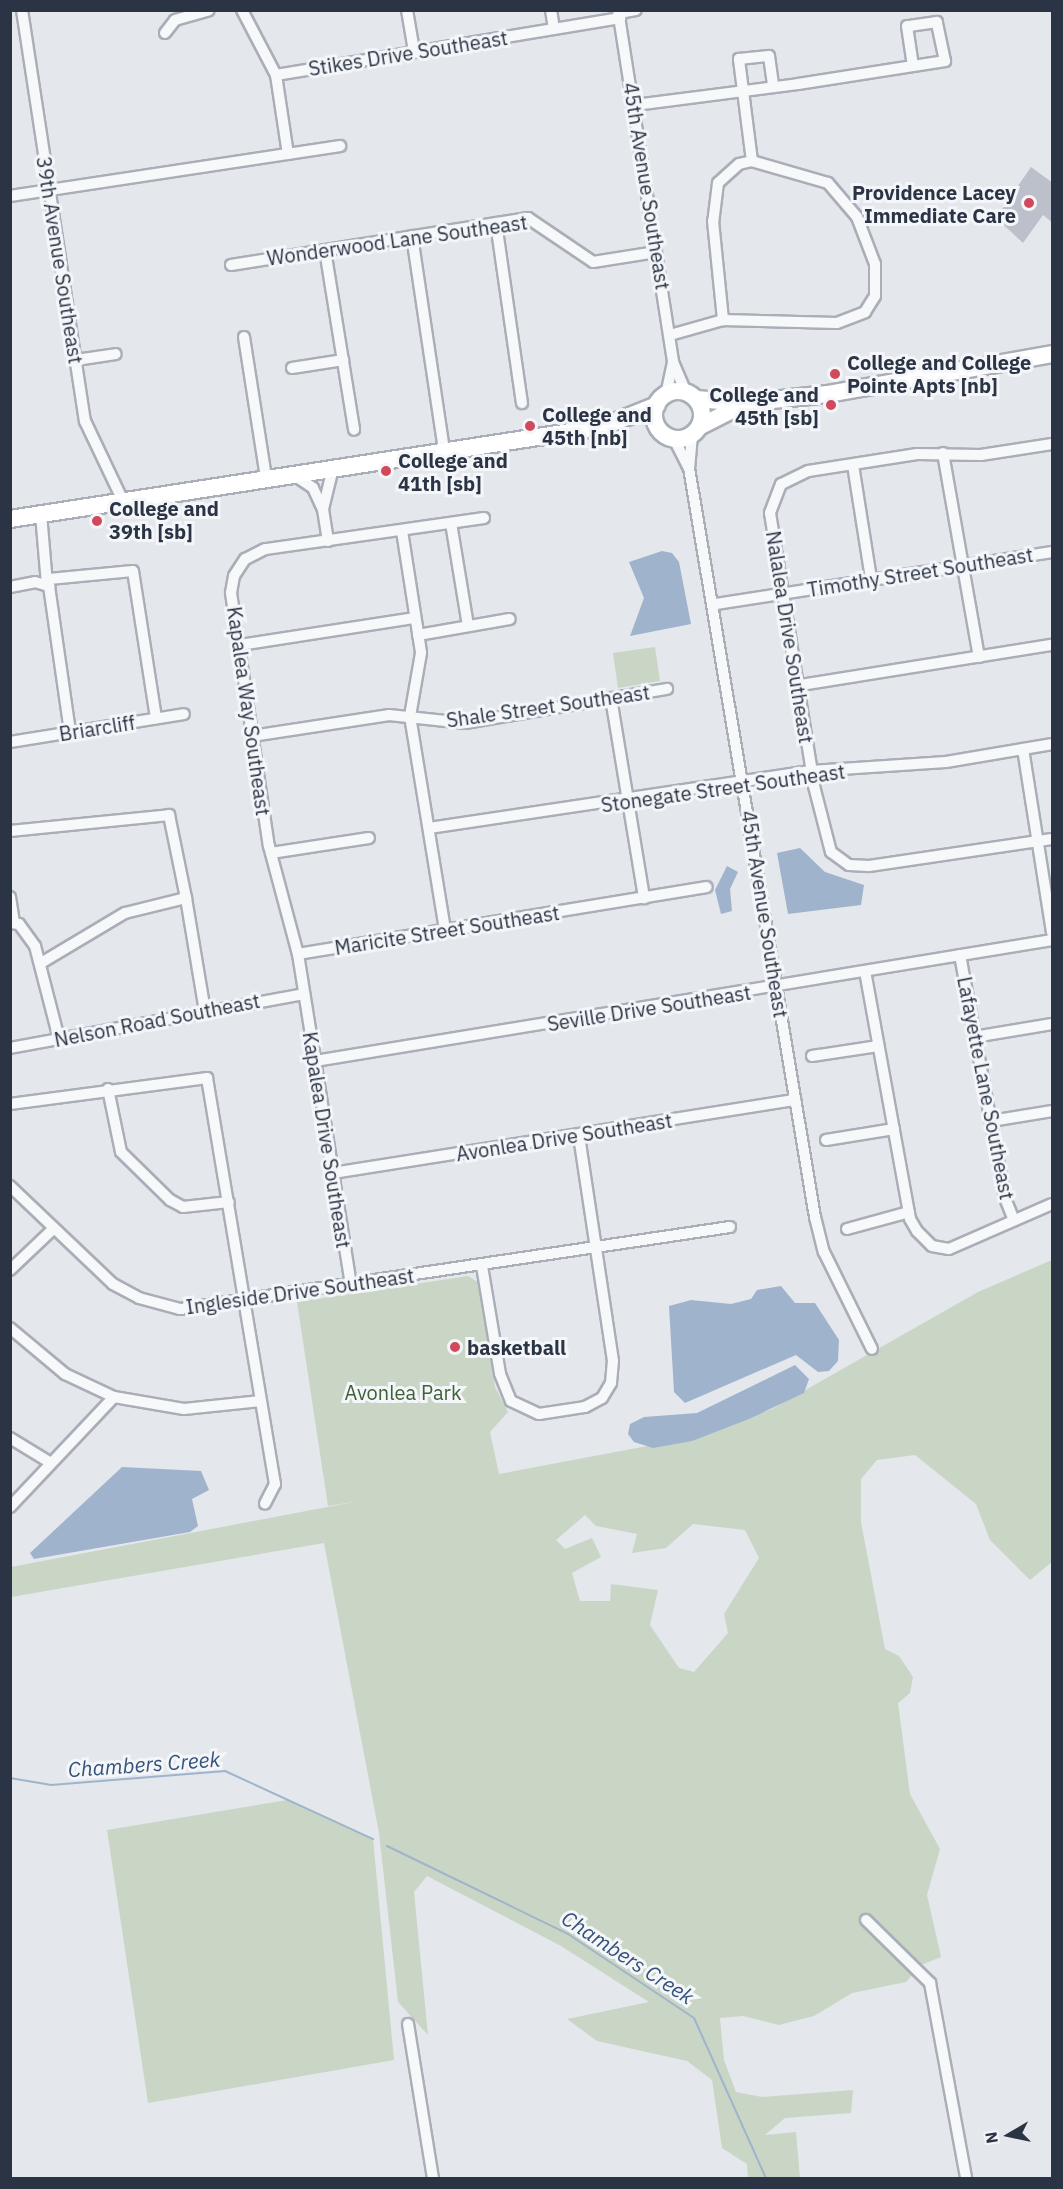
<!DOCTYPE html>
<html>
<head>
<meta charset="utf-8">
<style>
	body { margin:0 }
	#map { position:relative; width:1063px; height:2189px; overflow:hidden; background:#e4e7ec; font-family:"IBM Plex Sans",sans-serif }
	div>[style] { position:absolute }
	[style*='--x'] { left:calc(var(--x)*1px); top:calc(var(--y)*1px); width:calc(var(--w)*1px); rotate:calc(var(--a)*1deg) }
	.green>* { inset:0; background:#c9d6c5 }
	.water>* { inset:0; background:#9fb4cc }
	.stream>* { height:2px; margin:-1px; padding:0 1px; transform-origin:1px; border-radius:1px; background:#9fb4cc }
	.building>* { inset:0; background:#bbc0ca }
	.roads { filter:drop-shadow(2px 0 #a9aeb7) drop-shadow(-2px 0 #a9aeb7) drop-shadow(0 2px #a9aeb7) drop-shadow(0 -2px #a9aeb7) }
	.minor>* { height:10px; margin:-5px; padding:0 5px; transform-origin:5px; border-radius:5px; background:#f7f8fa }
	.primary>* { height:16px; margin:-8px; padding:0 8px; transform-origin:8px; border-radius:8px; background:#fff }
	.primary>.ring { margin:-8px; padding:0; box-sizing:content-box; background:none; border:16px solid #fff; border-radius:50% }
	.dots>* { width:16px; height:16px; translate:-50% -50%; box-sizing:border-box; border:3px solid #f4f6f9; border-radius:50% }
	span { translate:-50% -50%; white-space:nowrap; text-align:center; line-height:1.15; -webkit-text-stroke:6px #f4f6f9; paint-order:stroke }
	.street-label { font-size:20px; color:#2b3445 }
	.poi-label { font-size:20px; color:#2b3445; font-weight:700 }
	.right { translate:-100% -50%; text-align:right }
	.left { translate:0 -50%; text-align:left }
	.park-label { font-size:20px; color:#3f6138 }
	.water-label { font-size:21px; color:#34527a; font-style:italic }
	.frame { position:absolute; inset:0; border:12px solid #2b3445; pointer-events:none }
	.north { position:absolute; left:979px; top:2105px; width:60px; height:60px; -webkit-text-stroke:4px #f4f6f9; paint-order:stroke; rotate:261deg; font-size:16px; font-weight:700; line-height:24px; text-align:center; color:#2b3445 }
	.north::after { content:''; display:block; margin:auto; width:21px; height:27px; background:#2b3445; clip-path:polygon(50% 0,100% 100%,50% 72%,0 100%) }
</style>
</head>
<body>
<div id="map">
	<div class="green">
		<div style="clip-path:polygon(655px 647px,660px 681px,618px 688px,613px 653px)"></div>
		<div style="clip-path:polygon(evenodd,1052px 1260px,1052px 1562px,1030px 1580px,990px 1540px,976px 1504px,915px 1455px,877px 1460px,861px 1479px,861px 1522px,885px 1649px,899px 1656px,913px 1677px,910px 1693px,898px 1703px,910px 1794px,940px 1849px,927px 1895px,941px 1957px,921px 1965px,906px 1982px,852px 1993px,814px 2016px,779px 2025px,743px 2016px,720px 2018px,724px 2060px,736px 2092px,762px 2097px,853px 2090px,851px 2113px,785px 2118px,765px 2135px,796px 2132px,800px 2178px,748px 2178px,747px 2164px,722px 2148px,712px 2080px,687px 2061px,597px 2041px,567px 2019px,649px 2002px,561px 1946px,427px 1876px,414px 1892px,428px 2035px,398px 2002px,379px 1833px,324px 1543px,11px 1597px,11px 1567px,359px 1501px,328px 1506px,297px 1302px,468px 1276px,478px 1282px,495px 1387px,508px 1412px,490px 1432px,499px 1474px,690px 1438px,772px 1409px,978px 1292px,1052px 1260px,585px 1515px,596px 1526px,637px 1534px,632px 1553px,666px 1548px,693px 1524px,745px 1530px,759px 1558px,724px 1614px,728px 1633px,694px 1672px,679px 1668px,650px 1625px,658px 1590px,611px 1584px,610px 1601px,580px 1601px,572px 1573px,601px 1557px,592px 1538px,565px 1549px,556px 1540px,585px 1515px)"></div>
		<div style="clip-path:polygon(287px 1800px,373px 1839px,394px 2060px,148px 2103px,107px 1830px)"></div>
	</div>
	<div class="water">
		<div style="clip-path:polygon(662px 551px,672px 553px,679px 562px,691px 624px,630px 636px,644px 598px,629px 562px)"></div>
		<div style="clip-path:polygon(800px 848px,825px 872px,864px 885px,861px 905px,788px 914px,777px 853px)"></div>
		<div style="clip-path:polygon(727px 866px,738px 872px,730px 889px,732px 911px,721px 914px,715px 890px)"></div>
		<div style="clip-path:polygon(781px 1286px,795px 1303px,815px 1303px,839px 1340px,838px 1361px,829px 1371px,818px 1372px,796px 1355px,685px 1403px,674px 1392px,669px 1306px,691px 1300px,731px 1304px,751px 1299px,757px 1290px)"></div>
		<div style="clip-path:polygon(795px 1365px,809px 1379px,804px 1393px,749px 1419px,692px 1441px,653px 1448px,634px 1442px,628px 1434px,630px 1424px,644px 1417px,697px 1413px)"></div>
		<div style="clip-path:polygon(122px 1467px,201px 1471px,209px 1490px,192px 1499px,198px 1526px,190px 1532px,34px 1559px,30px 1553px)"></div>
	</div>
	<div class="stream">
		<div style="--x:10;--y:1778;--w:42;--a:9.7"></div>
		<div style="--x:51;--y:1785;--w:175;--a:-4.6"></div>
		<div style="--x:225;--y:1771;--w:163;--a:24.7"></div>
		<div style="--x:387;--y:1846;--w:201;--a:25.9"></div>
		<div style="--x:568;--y:1934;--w:151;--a:33.7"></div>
		<div style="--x:694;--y:2018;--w:175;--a:65.8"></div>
	</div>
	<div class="building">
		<div style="clip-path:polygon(1031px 167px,1053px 183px,1053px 223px,1043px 215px,1023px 243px,996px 218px)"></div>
	</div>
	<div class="roads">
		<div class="minor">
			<div style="--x:22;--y:10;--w:416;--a:81.3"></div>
			<div style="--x:85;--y:421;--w:89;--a:64.6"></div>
			<div style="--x:242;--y:10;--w:73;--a:62.4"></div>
			<div style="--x:276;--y:75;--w:80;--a:81.4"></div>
			<div style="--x:407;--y:10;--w:42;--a:80.3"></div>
			<div style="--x:551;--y:10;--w:19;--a:81"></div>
			<div style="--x:618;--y:10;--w:356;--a:81.1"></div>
			<div style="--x:673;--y:362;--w:34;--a:67"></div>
			<div style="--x:619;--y:13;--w:17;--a:-10"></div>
			<div style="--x:165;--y:33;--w:16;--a:-52"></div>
			<div style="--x:175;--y:20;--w:35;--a:-16"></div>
			<div style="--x:276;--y:75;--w:349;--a:-9.4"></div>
			<div style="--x:635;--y:105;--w:164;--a:-7.3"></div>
			<div style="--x:798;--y:84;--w:149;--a:-8.9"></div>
			<div style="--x:945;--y:61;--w:40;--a:-102"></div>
			<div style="--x:937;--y:22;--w:30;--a:172"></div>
			<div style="--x:907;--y:26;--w:40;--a:81.5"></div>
			<div style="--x:752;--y:161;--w:103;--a:-97.3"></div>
			<div style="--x:739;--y:59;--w:30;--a:-6"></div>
			<div style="--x:769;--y:56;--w:30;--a:82"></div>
			<div style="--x:10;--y:196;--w:334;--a:-8.6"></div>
			<div style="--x:496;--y:223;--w:182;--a:81.8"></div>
			<div style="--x:412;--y:236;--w:217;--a:81.5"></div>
			<div style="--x:325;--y:250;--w:182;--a:80.8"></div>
			<div style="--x:231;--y:265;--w:301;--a:-9"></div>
			<div style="--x:528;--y:218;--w:78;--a:34.1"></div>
			<div style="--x:593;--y:262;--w:64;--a:-9"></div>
			<div style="--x:670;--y:335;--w:55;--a:-15.8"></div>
			<div style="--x:723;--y:320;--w:114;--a:1.5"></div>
			<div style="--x:837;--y:323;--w:30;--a:-21"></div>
			<div style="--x:865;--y:312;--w:19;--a:-58"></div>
			<div style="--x:875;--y:296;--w:32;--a:-90"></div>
			<div style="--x:875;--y:264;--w:50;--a:-111"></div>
			<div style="--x:857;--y:217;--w:45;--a:-130.5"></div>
			<div style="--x:828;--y:183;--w:79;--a:-163.9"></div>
			<div style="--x:752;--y:161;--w:13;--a:167"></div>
			<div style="--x:739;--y:164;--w:28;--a:138"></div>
			<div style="--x:718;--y:183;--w:38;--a:97"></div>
			<div style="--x:713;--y:221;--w:100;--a:84.2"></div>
			<div style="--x:244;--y:337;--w:143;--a:81.1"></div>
			<div style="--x:76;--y:360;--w:40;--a:-8.5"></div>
			<div style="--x:292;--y:368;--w:52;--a:-8.9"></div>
			<div style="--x:666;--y:395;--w:33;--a:-78"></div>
			<div style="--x:692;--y:435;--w:33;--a:95"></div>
			<div style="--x:689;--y:468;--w:760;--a:80.45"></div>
			<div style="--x:815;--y:1217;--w:36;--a:76"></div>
			<div style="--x:824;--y:1252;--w:108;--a:63.7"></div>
			<div style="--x:674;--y:439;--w:33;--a:63"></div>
			<div style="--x:1052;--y:444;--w:72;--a:171.2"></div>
			<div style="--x:981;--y:455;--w:64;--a:-179.1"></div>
			<div style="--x:917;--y:454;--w:110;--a:171.1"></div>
			<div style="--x:808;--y:471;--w:30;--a:154"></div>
			<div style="--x:781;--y:484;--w:31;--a:111"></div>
			<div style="--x:770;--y:513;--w:277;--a:80.8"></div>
			<div style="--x:814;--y:786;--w:68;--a:75.6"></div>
			<div style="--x:831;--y:852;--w:22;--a:36"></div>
			<div style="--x:849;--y:865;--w:20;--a:3"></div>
			<div style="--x:869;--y:866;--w:185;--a:-8.4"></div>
			<div style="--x:943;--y:453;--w:207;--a:80"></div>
			<div style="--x:853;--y:465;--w:115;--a:81"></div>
			<div style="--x:294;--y:475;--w:23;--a:34"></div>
			<div style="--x:313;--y:488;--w:23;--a:65"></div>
			<div style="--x:41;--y:514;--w:70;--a:85.1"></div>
			<div style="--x:484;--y:518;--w:221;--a:171.9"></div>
			<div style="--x:265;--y:549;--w:22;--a:153"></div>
			<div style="--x:245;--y:559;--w:20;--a:123"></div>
			<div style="--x:234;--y:576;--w:17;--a:100"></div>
			<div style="--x:231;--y:593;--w:256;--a:81.5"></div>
			<div style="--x:269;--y:846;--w:112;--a:75"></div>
			<div style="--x:298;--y:954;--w:414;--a:-9.3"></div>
			<div style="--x:451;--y:523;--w:104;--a:80.6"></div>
			<div style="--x:402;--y:531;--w:123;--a:81.1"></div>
			<div style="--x:421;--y:653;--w:64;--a:99.9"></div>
			<div style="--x:410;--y:716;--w:217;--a:80.7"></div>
			<div style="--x:328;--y:541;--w:32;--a:-99"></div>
			<div style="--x:323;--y:509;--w:42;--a:-76.3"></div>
			<div style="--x:49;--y:579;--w:84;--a:-5.4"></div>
			<div style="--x:133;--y:571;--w:149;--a:81.1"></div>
			<div style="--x:10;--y:587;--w:25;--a:-11"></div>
			<div style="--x:35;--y:582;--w:15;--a:16"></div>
			<div style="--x:49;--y:586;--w:148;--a:81.8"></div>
			<div style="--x:716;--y:604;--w:340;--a:-8.8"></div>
			<div style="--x:418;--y:635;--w:93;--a:-9.9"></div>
			<div style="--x:240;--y:645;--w:177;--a:-8.8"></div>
			<div style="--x:801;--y:685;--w:254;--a:-9.1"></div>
			<div style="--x:611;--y:698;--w:203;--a:80.6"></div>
			<div style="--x:252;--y:736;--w:139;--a:-8.7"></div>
			<div style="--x:389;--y:715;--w:76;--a:6"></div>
			<div style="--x:465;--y:723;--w:205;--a:-9.6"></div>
			<div style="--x:10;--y:742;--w:176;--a:-9.1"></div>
			<div style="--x:1023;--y:749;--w:186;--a:81"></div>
			<div style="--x:429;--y:828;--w:386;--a:-8.5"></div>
			<div style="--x:811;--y:771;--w:135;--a:-3.8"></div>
			<div style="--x:946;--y:762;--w:108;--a:-9.6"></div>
			<div style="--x:10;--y:831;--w:160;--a:-5.7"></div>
			<div style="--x:169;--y:815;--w:85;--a:78.4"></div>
			<div style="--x:271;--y:853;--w:99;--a:-8.7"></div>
			<div style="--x:10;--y:897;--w:26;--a:81"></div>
			<div style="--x:10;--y:923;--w:9;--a:6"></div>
			<div style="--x:19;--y:924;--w:27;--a:54"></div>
			<div style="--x:35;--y:946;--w:96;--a:75.5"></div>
			<div style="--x:298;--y:954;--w:336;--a:80.9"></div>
			<div style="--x:960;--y:955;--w:247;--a:79.5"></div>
			<div style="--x:1005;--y:1198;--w:24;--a:68"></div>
			<div style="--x:41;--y:963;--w:98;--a:-30.8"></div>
			<div style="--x:125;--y:913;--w:63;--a:-13.8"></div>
			<div style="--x:186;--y:898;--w:116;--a:80.5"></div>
			<div style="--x:865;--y:971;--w:252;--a:79.7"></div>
			<div style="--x:910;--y:1219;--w:14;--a:60"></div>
			<div style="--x:917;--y:1231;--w:21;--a:45"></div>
			<div style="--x:932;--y:1246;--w:17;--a:10"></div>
			<div style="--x:949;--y:1249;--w:112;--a:-23.6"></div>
			<div style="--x:974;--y:1037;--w:79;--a:-9.5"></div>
			<div style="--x:10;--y:1048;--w:299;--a:-10.4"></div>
			<div style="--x:812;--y:1056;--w:67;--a:-8.6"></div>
			<div style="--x:315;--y:1061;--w:747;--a:-9.32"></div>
			<div style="--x:108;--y:1089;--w:64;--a:78.3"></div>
			<div style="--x:121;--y:1152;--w:69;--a:44.4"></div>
			<div style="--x:170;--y:1200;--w:15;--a:28"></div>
			<div style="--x:183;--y:1207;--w:46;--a:-6.2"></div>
			<div style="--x:10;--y:1104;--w:199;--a:-7.5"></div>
			<div style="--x:207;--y:1078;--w:412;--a:80.5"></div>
			<div style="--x:275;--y:1484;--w:22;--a:117"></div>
			<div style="--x:991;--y:1121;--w:62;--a:-9.3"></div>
			<div style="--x:826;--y:1140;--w:69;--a:-9.2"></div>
			<div style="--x:333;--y:1173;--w:468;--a:-9"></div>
			<div style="--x:10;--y:1186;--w:142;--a:43.6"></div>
			<div style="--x:113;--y:1284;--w:30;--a:28"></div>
			<div style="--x:139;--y:1298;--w:42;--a:15"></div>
			<div style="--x:180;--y:1309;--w:556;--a:-8.48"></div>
			<div style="--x:847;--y:1229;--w:64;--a:-15.3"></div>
			<div style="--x:482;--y:1266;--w:109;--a:80.5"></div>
			<div style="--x:500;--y:1374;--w:29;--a:68"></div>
			<div style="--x:511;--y:1401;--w:31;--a:25"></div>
			<div style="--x:539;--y:1414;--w:47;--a:-8.7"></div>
			<div style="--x:585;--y:1407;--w:19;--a:-28"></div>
			<div style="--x:602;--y:1398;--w:17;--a:-59"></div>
			<div style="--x:611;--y:1383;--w:22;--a:-85"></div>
			<div style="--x:613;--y:1361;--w:229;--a:-98.6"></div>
			<div style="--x:10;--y:1270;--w:59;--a:-43.6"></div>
			<div style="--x:10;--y:1328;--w:72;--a:39.9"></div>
			<div style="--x:65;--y:1374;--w:54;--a:25.1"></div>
			<div style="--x:114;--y:1397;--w:71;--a:9.7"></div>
			<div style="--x:184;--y:1409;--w:77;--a:-5.9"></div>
			<div style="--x:10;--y:1438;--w:48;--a:31.4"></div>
			<div style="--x:10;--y:1507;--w:151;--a:-46.6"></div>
			<div style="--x:866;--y:1920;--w:90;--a:44.5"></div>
			<div style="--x:930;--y:1983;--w:198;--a:79.5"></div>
			<div style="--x:408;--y:2024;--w:156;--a:80.8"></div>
		</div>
		<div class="primary">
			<div class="ring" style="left:654px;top:391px;width:32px;height:32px"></div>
			<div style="--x:696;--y:399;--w:49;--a:4.7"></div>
			<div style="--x:745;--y:403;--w:83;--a:-6.2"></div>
			<div style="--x:828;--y:394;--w:228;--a:-10.1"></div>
			<div style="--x:699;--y:427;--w:48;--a:-27.1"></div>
			<div style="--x:10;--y:519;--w:599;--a:-8.83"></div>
			<div style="--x:602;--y:427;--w:59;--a:-21.8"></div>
		</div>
	</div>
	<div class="dots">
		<div style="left:1029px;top:203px;background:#d1495b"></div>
		<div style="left:835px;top:374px;background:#d1495b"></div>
		<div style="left:831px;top:405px;background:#d1495b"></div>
		<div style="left:530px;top:426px;background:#d1495b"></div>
		<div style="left:386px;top:471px;background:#d1495b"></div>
		<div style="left:97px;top:521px;background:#d1495b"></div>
		<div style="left:455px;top:1347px;background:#d1495b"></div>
	</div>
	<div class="street-label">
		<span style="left:408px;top:53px;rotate:-9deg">Stikes Drive Southeast</span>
		<span style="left:647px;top:186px;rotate:81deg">45th Avenue Southeast</span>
		<span style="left:397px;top:240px;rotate:-8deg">Wonderwood Lane Southeast</span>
		<span style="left:60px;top:260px;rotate:81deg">39th Avenue Southeast</span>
		<span style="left:920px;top:572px;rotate:-9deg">Timothy Street Southeast</span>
		<span style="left:790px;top:637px;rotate:81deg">Nalalea Drive Southeast</span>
		<span style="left:548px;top:706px;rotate:-8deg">Shale Street Southeast</span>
		<span style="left:249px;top:711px;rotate:82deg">Kapalea Way Southeast</span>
		<span style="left:97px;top:728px;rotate:-9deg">Briarcliff</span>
		<span style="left:723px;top:788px;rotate:-8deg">Stonegate Street Southeast</span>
		<span style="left:765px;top:914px;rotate:81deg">45th Avenue Southeast</span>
		<span style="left:447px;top:930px;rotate:-9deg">Maricite Street Southeast</span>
		<span style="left:649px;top:1008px;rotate:-9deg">Seville Drive Southeast</span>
		<span style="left:157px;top:1020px;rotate:-11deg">Nelson Road Southeast</span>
		<span style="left:986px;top:1088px;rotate:79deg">Lafayette Lane Southeast</span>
		<span style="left:564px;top:1137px;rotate:-9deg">Avonlea Drive Southeast</span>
		<span style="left:327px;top:1140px;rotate:81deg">Kapalea Drive Southeast</span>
		<span style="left:300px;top:1291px;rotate:-8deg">Ingleside Drive Southeast</span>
	</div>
	<div class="poi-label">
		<span class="right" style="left:1016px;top:204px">Providence Lacey<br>Immediate Care</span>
		<span class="left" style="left:847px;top:374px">College and College<br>Pointe Apts [nb]</span>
		<span class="right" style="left:819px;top:406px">College and<br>45th [sb]</span>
		<span class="left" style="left:542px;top:426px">College and<br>45th [nb]</span>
		<span class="left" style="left:398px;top:472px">College and<br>41th [sb]</span>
		<span class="left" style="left:109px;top:520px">College and<br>39th [sb]</span>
		<span class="left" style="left:467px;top:1347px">basketball</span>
	</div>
	<div class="park-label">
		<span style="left:403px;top:1392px">Avonlea Park</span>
	</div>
	<div class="water-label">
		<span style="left:144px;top:1764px;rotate:-4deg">Chambers Creek</span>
		<span style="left:628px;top:1957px;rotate:33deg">Chambers Creek</span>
	</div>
	<div class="frame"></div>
	<div class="north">N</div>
</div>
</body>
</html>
